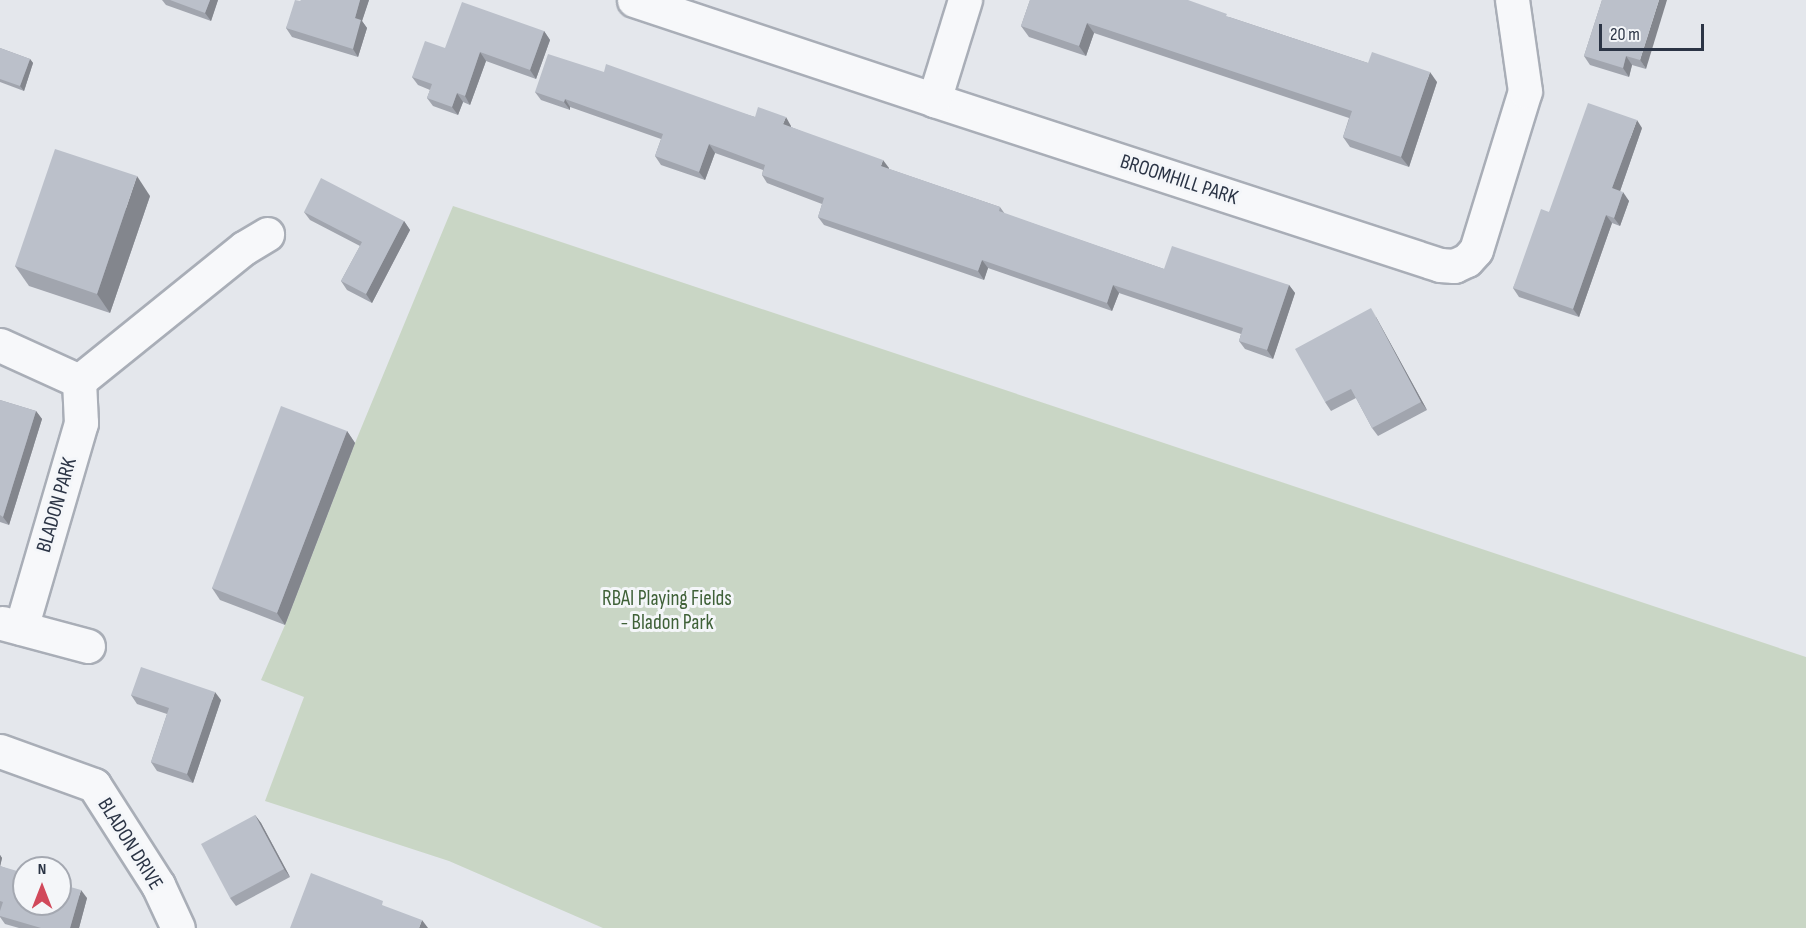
<!DOCTYPE html>
<html>
<head>
<meta charset="utf-8">
<style>
	body { margin:0 }
	#map { position:relative; width:1806px; height:928px; overflow:hidden; background:#e4e7ec; font-family:"Sofia Sans Condensed",sans-serif }
	div>[style] { position:absolute }
	[style*='--x'] { left:calc(var(--x)*1px); top:calc(var(--y)*1px); width:calc(var(--w)*1px); rotate:calc(var(--a)*1deg) }
	.green>* { inset:0; background:#c9d6c5 }
	.roads { filter:drop-shadow(2px 0 #a9aeb7) drop-shadow(-2px 0 #a9aeb7) drop-shadow(0 2px #a9aeb7) drop-shadow(0 -2px #a9aeb7) }
	.minor>* { height:33px; margin:-16.5px; padding:0 16.5px; transform-origin:16.5px; border-radius:16.5px; background:#f7f8fa }
	.wall>* { inset:0; background:#a1a5ae }
	.shaded-wall>* { inset:0; background:#83868d }
	.building>* { inset:0; background:#bbc0ca }
	span { translate:-50% -50%; white-space:nowrap; text-align:center; line-height:1.15; -webkit-text-stroke:6px #f4f6f9; paint-order:stroke }
	.street-label { font-size:21px; color:#2b3445 }
	.park-label { font-size:21px; color:#3f6138 }
	.north { position:absolute; left:12px; top:856px; width:60px; height:60px; box-sizing:border-box; background:#f4f6f9; border:2px solid #a4a8b1; border-radius:50%; rotate:0deg; font-size:16px; font-weight:700; line-height:24px; text-align:center; color:#2b3445 }
	.north::after { content:''; display:block; margin:auto; width:21px; height:27px; background:#d1495b; clip-path:polygon(50% 0,100% 100%,50% 72%,0 100%) }
	.scale { position:absolute; left:1599px; top:24px; width:105px; height:27px; box-sizing:border-box; border:3px solid #2b3445; border-top:0; padding-left:8px; font-size:18px; line-height:21px; white-space:nowrap; color:#2b3445; -webkit-text-stroke:4px #f4f6f9; paint-order:stroke }
</style>
</head>
<body>
<div id="map">
	<div class="green">
		<div style="clip-path:polygon(453px 206px,1806px 657px,1806px 928px,603px 928px,449px 861px,265px 801px,304px 697px,261px 680px,285px 625px,355px 443px)"></div>
	</div>
	<div class="roads">
		<div class="minor">
			<div style="--x:634;--y:0;--w:316;--a:18.4"></div>
			<div style="--x:934;--y:100;--w:532;--a:18.06"></div>
			<div style="--x:1440;--y:265;--w:14;--a:4"></div>
			<div style="--x:1454;--y:266;--w:14;--a:-25"></div>
			<div style="--x:1467;--y:260;--w:13;--a:-48"></div>
			<div style="--x:1476;--y:250;--w:166;--a:-72.9"></div>
			<div style="--x:1525;--y:91;--w:92;--a:-98.1"></div>
			<div style="--x:934;--y:100;--w:105;--a:-72.8"></div>
			<div style="--x:0;--y:345;--w:87;--a:24.5"></div>
			<div style="--x:79;--y:381;--w:212;--a:-38.9"></div>
			<div style="--x:244;--y:248;--w:27;--a:-31"></div>
			<div style="--x:2;--y:623;--w:89;--a:15"></div>
			<div style="--x:21;--y:628;--w:214;--a:-73.7"></div>
			<div style="--x:81;--y:423;--w:42;--a:-92.7"></div>
			<div style="--x:0;--y:751;--w:100;--a:19.9"></div>
			<div style="--x:94;--y:785;--w:119;--a:57.4"></div>
			<div style="--x:158;--y:885;--w:47;--a:65.1"></div>
		</div>
	</div>
	<div class="wall">
		<div style="clip-path:polygon(162px 0,218px 0,211px 21px,166px 5px)"></div>
		<div style="clip-path:polygon(369px 0,362px 21px,367px 28px,358px 57px,292px 37px,286px 28px,300px 1px)"></div>
		<div style="clip-path:polygon(1030px 0,1229px 17px,1368px 63px,1437px 82px,1409px 167px,1350px 147px,1343px 137px,1349px 118px,1094px 33px,1086px 56px,1029px 37px,1021px 26px)"></div>
		<div style="clip-path:polygon(1602px 0,1646px 69px,1632px 65px,1629px 77px,1590px 65px,1584px 56px)"></div>
		<div style="clip-path:polygon(544px 31px,550px 40px,536px 79px,486px 61px,470px 105px,463px 102px,458px 115px,433px 106px,427px 98px,430px 90px,418px 85px,412px 77px,445px 48px)"></div>
		<div style="clip-path:polygon(0 48px,30px 59px,33px 63px,24px 91px,0 82px)"></div>
		<div style="clip-path:polygon(604px 72px,755px 117px,791px 126px,791px 127px,889px 168px,889px 169px,1000px 207px,1005px 214px,1164px 269px,1289px 285px,1295px 293px,1273px 359px,1245px 349px,1239px 341px,1241px 334px,1119px 293px,1112px 311px,988px 268px,984px 280px,824px 225px,818px 217px,822px 204px,767px 183px,762px 175px,763px 170px,715px 153px,705px 180px,661px 165px,655px 156px,661px 139px,570px 107px,570px 110px,541px 100px,535px 92px)"></div>
		<div style="clip-path:polygon(1642px 128px,1620px 191px,1629px 201px,1620px 226px,1612px 223px,1579px 317px,1519px 297px,1513px 288px,1549px 212px)"></div>
		<div style="clip-path:polygon(150px 196px,110px 313px,29px 286px,15px 266px)"></div>
		<div style="clip-path:polygon(304px 212px,404px 221px,410px 230px,372px 303px,347px 290px,341px 281px,360px 246px,310px 220px)"></div>
		<div style="clip-path:polygon(1376px 317px,1427px 410px,1378px 436px,1372px 428px,1356px 398px,1331px 411px,1325px 402px)"></div>
		<div style="clip-path:polygon(0 400px,36px 411px,42px 419px,9px 525px,0 522px)"></div>
		<div style="clip-path:polygon(347px 431px,355px 443px,285px 625px,220px 600px,212px 588px)"></div>
		<div style="clip-path:polygon(131px 695px,221px 700px,193px 783px,157px 771px,151px 762px,167px 714px,137px 704px)"></div>
		<div style="clip-path:polygon(255px 815px,261px 823px,290px 877px,236px 906px,230px 898px)"></div>
		<div style="clip-path:polygon(0 855px,2px 858px,0 866px,87px 898px,79px 928px,19px 928px,5px 924px,0 917px)"></div>
	</div>
	<div class="shaded-wall">
		<div style="clip-path:polygon(210px 0,218px 0,211px 21px,205px 13px)"></div>
		<div style="clip-path:polygon(360px 0,369px 0,362px 21px,367px 28px,358px 57px,353px 49px,355px 18px)"></div>
		<div style="clip-path:polygon(1659px 0,1667px 0,1646px 69px,1640px 60px)"></div>
		<div style="clip-path:polygon(1087px 23px,1094px 33px,1086px 56px,1079px 46px)"></div>
		<div style="clip-path:polygon(544px 31px,550px 40px,536px 79px,530px 70px)"></div>
		<div style="clip-path:polygon(480px 52px,486px 61px,470px 105px,465px 96px)"></div>
		<div style="clip-path:polygon(1626px 56px,1632px 65px,1629px 77px,1623px 68px)"></div>
		<div style="clip-path:polygon(30px 59px,33px 63px,24px 91px,20px 86px)"></div>
		<div style="clip-path:polygon(1430px 72px,1437px 82px,1409px 167px,1401px 157px)"></div>
		<div style="clip-path:polygon(457px 93px,463px 102px,458px 115px,452px 107px)"></div>
		<div style="clip-path:polygon(565px 99px,570px 107px,570px 110px,564px 102px)"></div>
		<div style="clip-path:polygon(786px 117px,791px 126px,789px 133px,783px 124px)"></div>
		<div style="clip-path:polygon(1637px 120px,1642px 128px,1618px 197px,1612px 188px)"></div>
		<div style="clip-path:polygon(709px 144px,715px 153px,705px 180px,699px 172px)"></div>
		<div style="clip-path:polygon(883px 160px,889px 168px,887px 175px,881px 166px)"></div>
		<div style="clip-path:polygon(137px 176px,150px 196px,110px 313px,97px 294px)"></div>
		<div style="clip-path:polygon(1623px 192px,1629px 201px,1620px 226px,1614px 218px)"></div>
		<div style="clip-path:polygon(1606px 215px,1612px 223px,1579px 317px,1573px 309px)"></div>
		<div style="clip-path:polygon(404px 221px,410px 230px,372px 303px,366px 294px)"></div>
		<div style="clip-path:polygon(982px 260px,988px 268px,984px 280px,978px 271px)"></div>
		<div style="clip-path:polygon(1113px 285px,1119px 293px,1112px 311px,1107px 303px)"></div>
		<div style="clip-path:polygon(1289px 285px,1295px 293px,1273px 359px,1267px 350px)"></div>
		<div style="clip-path:polygon(1371px 308px,1376px 317px,1427px 410px,1421px 402px)"></div>
		<div style="clip-path:polygon(36px 411px,42px 419px,9px 525px,3px 517px)"></div>
		<div style="clip-path:polygon(347px 431px,355px 443px,285px 625px,277px 613px)"></div>
		<div style="clip-path:polygon(215px 692px,221px 700px,193px 783px,187px 774px)"></div>
		<div style="clip-path:polygon(255px 815px,261px 823px,290px 877px,284px 869px)"></div>
		<div style="clip-path:polygon(0 855px,2px 858px,0 867px)"></div>
		<div style="clip-path:polygon(81px 890px,87px 898px,79px 928px,70px 928px)"></div>
		<div style="clip-path:polygon(422px 920px,428px 928px,419px 928px)"></div>
	</div>
	<div class="building">
		<div style="clip-path:polygon(170px 0,210px 0,205px 13px)"></div>
		<div style="clip-path:polygon(295px 0,300px 1px,301px 0,360px 0,355px 18px,361px 20px,353px 49px,286px 28px)"></div>
		<div style="clip-path:polygon(1030px 0,1188px 0,1227px 14px,1226px 16px,1368px 63px,1372px 52px,1430px 72px,1401px 157px,1343px 137px,1352px 111px,1087px 23px,1079px 46px,1021px 26px)"></div>
		<div style="clip-path:polygon(1602px 0,1659px 0,1640px 60px,1626px 56px,1623px 68px,1584px 56px)"></div>
		<div style="clip-path:polygon(462px 2px,544px 31px,530px 70px,480px 52px,465px 96px,457px 93px,452px 107px,427px 98px,432px 84px,412px 77px,425px 41px,445px 48px)"></div>
		<div style="clip-path:polygon(0 48px,30px 59px,20px 86px,0 79px)"></div>
		<div style="clip-path:polygon(548px 54px,604px 72px,606px 64px,755px 117px,758px 107px,786px 117px,783px 124px,883px 160px,881px 166px,1000px 207px,999px 211px,1164px 269px,1172px 246px,1289px 285px,1267px 350px,1239px 341px,1243px 328px,1113px 285px,1107px 303px,982px 260px,978px 271px,818px 217px,824px 198px,762px 175px,765px 165px,709px 144px,699px 172px,655px 156px,663px 134px,565px 99px,564px 102px,535px 92px)"></div>
		<div style="clip-path:polygon(1588px 103px,1637px 120px,1612px 188px,1623px 192px,1614px 218px,1606px 215px,1573px 309px,1513px 288px,1541px 209px,1549px 212px)"></div>
		<div style="clip-path:polygon(55px 149px,137px 176px,97px 294px,15px 266px)"></div>
		<div style="clip-path:polygon(321px 178px,404px 221px,366px 294px,341px 281px,362px 242px,304px 212px)"></div>
		<div style="clip-path:polygon(1371px 308px,1421px 402px,1372px 428px,1351px 389px,1325px 402px,1295px 349px)"></div>
		<div style="clip-path:polygon(0 400px,36px 411px,3px 517px,0 515px)"></div>
		<div style="clip-path:polygon(281px 406px,347px 431px,277px 613px,212px 588px)"></div>
		<div style="clip-path:polygon(141px 667px,215px 692px,187px 774px,151px 762px,169px 708px,131px 695px)"></div>
		<div style="clip-path:polygon(255px 815px,284px 869px,230px 898px,201px 844px)"></div>
		<div style="clip-path:polygon(0 866px,24px 873px,24px 904px,60px 904px,60px 884px,81px 890px,70px 928px,41px 928px,0 916px,0 911px,3px 902px,0 901px)"></div>
		<div style="clip-path:polygon(311px 873px,383px 901px,382px 905px,422px 920px,419px 928px,290px 928px)"></div>
	</div>
	<div class="street-label">
		<span style="left:1179px;top:180px;rotate:18deg">BROOMHILL PARK</span>
		<span style="left:57px;top:505px;rotate:-74deg">BLADON PARK</span>
		<span style="left:130px;top:844px;rotate:58deg">BLADON DRIVE</span>
	</div>
	<div class="park-label">
		<span style="left:667px;top:611px">RBAI Playing Fields<br>- Bladon Park</span>
	</div>
	<div class="north">N</div>
	<div class="scale">20 m</div>
</div>
</body>
</html>
